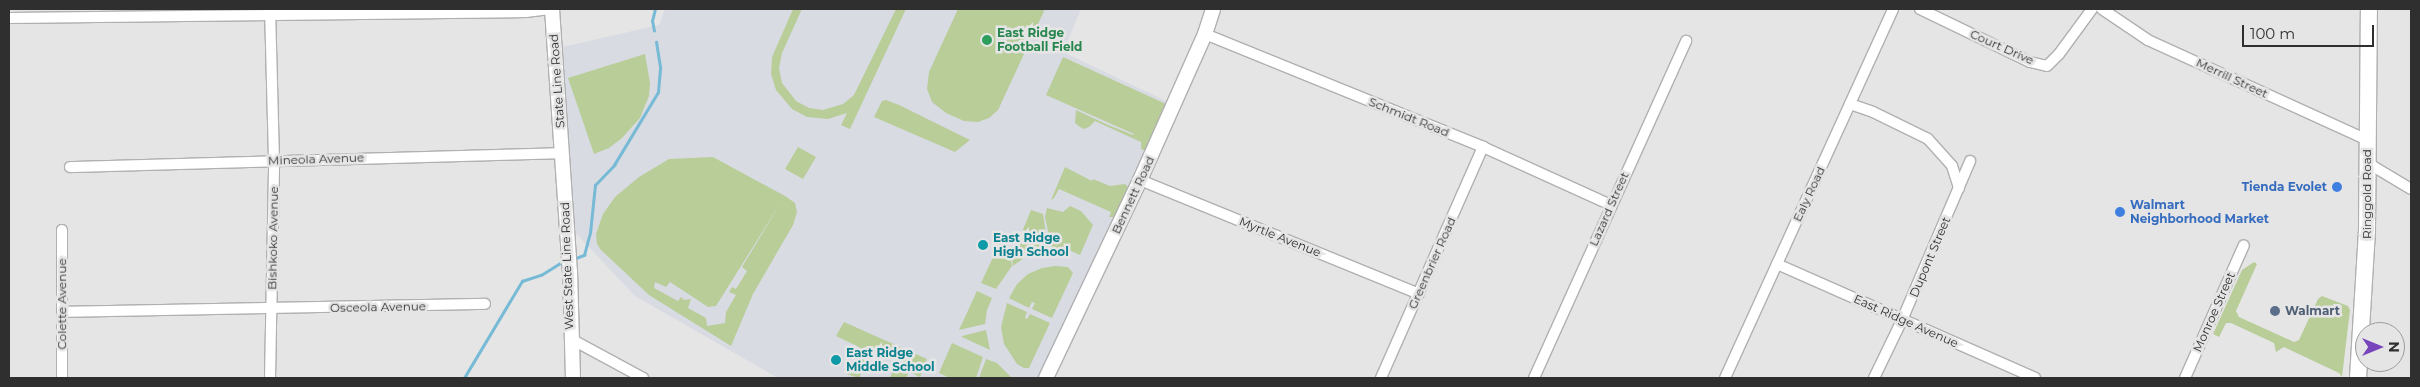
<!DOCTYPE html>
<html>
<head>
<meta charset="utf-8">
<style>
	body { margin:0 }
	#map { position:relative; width:2420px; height:387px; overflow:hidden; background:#e5e5e6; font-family:Montserrat,sans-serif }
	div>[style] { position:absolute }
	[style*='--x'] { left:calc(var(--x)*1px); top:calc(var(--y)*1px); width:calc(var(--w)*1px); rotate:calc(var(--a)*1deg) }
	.built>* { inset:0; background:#d9dbe3 }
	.green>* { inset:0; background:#b8cd98 }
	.stream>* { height:2.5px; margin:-1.25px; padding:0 1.25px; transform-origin:1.25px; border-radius:1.25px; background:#77bad5 }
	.roads { filter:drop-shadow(1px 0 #b0b0b1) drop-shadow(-1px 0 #b0b0b1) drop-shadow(0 1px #b0b0b1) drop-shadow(0 -1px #b0b0b1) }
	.street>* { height:10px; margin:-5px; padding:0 5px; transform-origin:5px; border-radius:5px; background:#fff }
	.secondary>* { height:14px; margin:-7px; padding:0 7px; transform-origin:7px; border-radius:7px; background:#fff }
	.primary>* { height:16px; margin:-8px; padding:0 8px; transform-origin:8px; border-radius:8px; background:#fff }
	.dots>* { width:14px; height:14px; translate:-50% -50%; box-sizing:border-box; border:2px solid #e5e5e6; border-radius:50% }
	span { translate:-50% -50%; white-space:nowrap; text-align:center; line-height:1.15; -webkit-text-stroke:5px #e5e5e6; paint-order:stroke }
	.leisure-label { font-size:12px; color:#27864d; font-weight:700 }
	.left { translate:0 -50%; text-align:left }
	.street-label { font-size:12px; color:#2f2f2f }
	.shop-label { font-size:12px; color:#366cbe; font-weight:700 }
	.right { translate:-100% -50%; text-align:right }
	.culture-label { font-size:12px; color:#0d838f; font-weight:700 }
	.service-label { font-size:12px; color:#4e5e75; font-weight:700 }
	.frame { position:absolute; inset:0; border:10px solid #2f2f2f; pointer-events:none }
	.north { position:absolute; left:2355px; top:322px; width:50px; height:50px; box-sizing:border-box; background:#e5e5e6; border:1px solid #9c9c9d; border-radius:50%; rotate:90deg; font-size:14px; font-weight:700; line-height:20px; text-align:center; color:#2f2f2f }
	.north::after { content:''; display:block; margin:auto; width:18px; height:22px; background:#7945bc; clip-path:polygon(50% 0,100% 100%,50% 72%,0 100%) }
	.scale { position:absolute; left:2242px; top:25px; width:132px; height:22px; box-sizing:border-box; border:2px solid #2f2f2f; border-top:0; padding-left:6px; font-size:15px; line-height:18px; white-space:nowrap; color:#2f2f2f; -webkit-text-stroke:4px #e5e5e6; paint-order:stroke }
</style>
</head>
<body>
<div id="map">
	<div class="built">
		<div style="clip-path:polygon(665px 9px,1081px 9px,1063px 52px,1168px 102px,1118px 217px,1039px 378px,778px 378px,635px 296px,572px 229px,558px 48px,659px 25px)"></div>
	</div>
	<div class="green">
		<div style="clip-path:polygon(793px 9px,802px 9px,782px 53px,779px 68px,782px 83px,796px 101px,809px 108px,823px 110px,843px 104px,854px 95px,896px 9px,906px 9px,850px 129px,841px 125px,847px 113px,828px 119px,807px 117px,792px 109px,776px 90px,771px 74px,772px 57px)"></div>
		<div style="clip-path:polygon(958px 9px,1045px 9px,998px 110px,989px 118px,978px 122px,964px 121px,946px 113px,932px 102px,927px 89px,929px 72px)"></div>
		<div style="clip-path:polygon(645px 54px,650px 83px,649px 96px,640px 118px,622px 138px,609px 148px,594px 154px,568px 78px)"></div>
		<div style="clip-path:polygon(1063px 57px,1166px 104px,1145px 151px,1141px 149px,1141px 142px,1095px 121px,1089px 127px,1084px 129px,1080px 127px,1075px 123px,1076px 110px,1106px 124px,1133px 135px,1134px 134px,1046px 95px)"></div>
		<div style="clip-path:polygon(886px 100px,899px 105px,970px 140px,955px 152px,874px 117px,882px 101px)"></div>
		<div style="clip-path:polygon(798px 147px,816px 157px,803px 179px,785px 169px)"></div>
		<div style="clip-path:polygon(evenodd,713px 157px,785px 196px,795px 203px,797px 212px,793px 225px,753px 294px,731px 346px,649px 295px,601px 250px,597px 244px,596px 234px,603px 214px,615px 197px,639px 177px,669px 159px,713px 157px,783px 199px,742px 267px,747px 271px,736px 289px,732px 287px,729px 292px,736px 295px,726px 312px,725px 323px,707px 326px,706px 318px,688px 308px,691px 299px,684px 300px,681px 297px,678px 301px,654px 288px,655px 282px,666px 287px,670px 282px,708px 307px,716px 306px,783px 199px)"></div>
		<div style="clip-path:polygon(1065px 167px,1092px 181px,1093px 179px,1110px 186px,1125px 184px,1128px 187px,1115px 217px,1109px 217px,1111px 212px,1059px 189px,1054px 198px,1051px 200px)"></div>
		<div style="clip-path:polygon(1070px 206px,1081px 211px,1093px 225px,1080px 255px,1071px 251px,1052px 250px,1045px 217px,1047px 208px,1063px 212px)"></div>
		<div style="clip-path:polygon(1031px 210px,1043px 214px,1049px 250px,1025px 257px,1013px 266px,1010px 248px,1015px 249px)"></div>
		<div style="clip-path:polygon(1000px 242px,1008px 246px,1012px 266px,996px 289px,981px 283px)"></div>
		<div style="clip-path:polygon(2254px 262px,2257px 264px,2236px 311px,2239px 317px,2294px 342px,2299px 340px,2318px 299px,2322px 296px,2348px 306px,2350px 310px,2342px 377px,2339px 373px,2284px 347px,2276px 352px,2274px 343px,2231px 323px,2226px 323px,2219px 337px,2213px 334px,2242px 270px)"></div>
		<div style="clip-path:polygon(1055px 266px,1068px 267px,1073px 273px,1052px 318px,1032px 309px,1035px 303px,1032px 302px,1029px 308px,1009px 298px,1017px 284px,1028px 274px,1042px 268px)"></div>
		<div style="clip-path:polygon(977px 291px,992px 298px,987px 310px,985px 324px,959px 330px)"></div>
		<div style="clip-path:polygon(1007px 303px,1027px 312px,1025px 318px,1027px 319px,1030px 314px,1050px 323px,1029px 368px,1024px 368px,1017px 364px,1004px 344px,1001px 327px)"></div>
		<div style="clip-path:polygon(844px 322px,927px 359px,920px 377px,909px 372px,906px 378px,890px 378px,898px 358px,873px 348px,859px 378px,847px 374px,859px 347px,836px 336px)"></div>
		<div style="clip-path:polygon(986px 330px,990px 350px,962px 337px,962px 336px)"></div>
		<div style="clip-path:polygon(952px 343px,983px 357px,976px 378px,950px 378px,939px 373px)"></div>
		<div style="clip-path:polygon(986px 359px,997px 363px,1012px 378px,979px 378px)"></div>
	</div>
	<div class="stream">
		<div style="--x:654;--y:31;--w:10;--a:-101"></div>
		<div style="--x:652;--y:21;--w:12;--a:-76"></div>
		<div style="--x:576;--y:258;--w:9;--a:-21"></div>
		<div style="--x:584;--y:255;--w:23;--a:-75"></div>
		<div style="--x:590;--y:233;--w:48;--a:-84.1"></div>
		<div style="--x:595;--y:185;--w:28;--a:-46"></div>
		<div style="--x:614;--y:165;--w:85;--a:-58.9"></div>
		<div style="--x:658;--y:92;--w:25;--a:-85"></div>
		<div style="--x:660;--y:67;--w:25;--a:-99"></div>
		<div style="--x:464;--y:378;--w:113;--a:-59.1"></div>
		<div style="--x:522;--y:281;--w:20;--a:-18"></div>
		<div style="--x:541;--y:275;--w:25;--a:-32"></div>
	</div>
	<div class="roads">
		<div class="street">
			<div style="--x:1920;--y:9;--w:122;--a:25.7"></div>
			<div style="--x:2030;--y:62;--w:17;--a:13"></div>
			<div style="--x:2047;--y:66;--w:17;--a:-45"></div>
			<div style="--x:2059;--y:54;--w:56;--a:-53.7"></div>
			<div style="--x:2102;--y:9;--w:55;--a:34"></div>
			<div style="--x:2148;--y:40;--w:241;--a:24.5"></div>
			<div style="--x:9;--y:18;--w:517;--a:-0.66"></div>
			<div style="--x:526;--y:12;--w:26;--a:-7"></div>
			<div style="--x:1205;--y:34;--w:300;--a:22.1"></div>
			<div style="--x:1483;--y:147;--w:141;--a:24.4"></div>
			<div style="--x:1850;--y:104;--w:24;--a:19"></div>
			<div style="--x:1873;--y:112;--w:61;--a:26.1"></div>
			<div style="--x:1928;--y:139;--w:36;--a:48"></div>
			<div style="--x:1952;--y:166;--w:23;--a:72"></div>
			<div style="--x:2366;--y:162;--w:52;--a:31"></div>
			<div style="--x:70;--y:167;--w:492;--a:-1.6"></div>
			<div style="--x:1140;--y:180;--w:301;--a:22.2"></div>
			<div style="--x:1777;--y:264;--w:282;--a:23.8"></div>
			<div style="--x:62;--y:312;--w:423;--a:-1.1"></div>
			<div style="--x:571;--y:339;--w:82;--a:28.4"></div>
			<div style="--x:62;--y:378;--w:148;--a:-90"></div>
			<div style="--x:270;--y:378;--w:218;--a:-88.9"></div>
			<div style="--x:274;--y:160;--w:150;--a:-91.5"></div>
			<div style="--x:1381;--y:378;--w:253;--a:-66.2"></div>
			<div style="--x:1534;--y:378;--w:370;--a:-65.7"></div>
			<div style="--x:1725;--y:378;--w:405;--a:-65.5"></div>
			<div style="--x:1874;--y:378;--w:64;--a:-64.2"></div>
			<div style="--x:1902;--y:320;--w:173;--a:-66.8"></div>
			<div style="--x:2185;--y:378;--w:145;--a:-66.1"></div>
		</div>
		<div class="secondary">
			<div style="--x:552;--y:9;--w:263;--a:86.1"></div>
			<div style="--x:570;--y:271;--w:107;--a:88.4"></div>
			<div style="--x:1046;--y:378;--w:219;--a:-64.6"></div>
			<div style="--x:1140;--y:180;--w:160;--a:-66"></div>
			<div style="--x:1205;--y:34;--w:26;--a:-72"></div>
		</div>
		<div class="primary">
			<div style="--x:2358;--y:378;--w:149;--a:-86.5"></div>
			<div style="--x:2367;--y:229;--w:220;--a:-89.5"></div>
		</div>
	</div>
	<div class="dots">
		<div style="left:987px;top:40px;background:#2e9e5b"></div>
		<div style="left:2337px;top:187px;background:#3f7fe0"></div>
		<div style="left:2120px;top:212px;background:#3f7fe0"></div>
		<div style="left:983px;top:245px;background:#0f9aa8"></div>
		<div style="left:2275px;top:311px;background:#5c6f8a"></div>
		<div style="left:836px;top:360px;background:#0f9aa8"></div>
	</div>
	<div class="leisure-label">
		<span class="left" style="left:997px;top:40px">East Ridge<br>Football Field</span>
	</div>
	<div class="street-label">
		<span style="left:2002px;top:47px;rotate:24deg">Court Drive</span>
		<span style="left:2232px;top:78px;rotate:25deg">Merrill Street</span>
		<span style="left:557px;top:81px;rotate:-94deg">State Line Road</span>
		<span style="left:1409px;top:117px;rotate:22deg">Schmidt Road</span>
		<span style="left:316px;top:159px;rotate:-2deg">Mineola Avenue</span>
		<span style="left:1809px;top:194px;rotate:-65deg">Ealy Road</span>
		<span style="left:2367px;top:194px;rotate:-90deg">Ringgold Road</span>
		<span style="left:1133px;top:195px;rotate:-65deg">Bennett Road</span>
		<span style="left:1609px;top:209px;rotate:-66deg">Lazard Street</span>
		<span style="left:1280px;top:237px;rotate:22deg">Myrtle Avenue</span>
		<span style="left:273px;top:238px;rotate:-89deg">Bishkoko Avenue</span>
		<span style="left:1930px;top:257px;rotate:-67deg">Dupont Street</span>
		<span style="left:1432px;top:263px;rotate:-66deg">Greenbrier Road</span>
		<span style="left:567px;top:266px;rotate:-92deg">West State Line Road</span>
		<span style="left:62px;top:304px;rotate:-90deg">Colette Avenue</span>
		<span style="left:378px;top:307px;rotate:-1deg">Osceola Avenue</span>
		<span style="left:2214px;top:312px;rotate:-66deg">Monroe Street</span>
		<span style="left:1906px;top:321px;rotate:24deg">East Ridge Avenue</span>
	</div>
	<div class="shop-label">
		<span class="right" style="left:2327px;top:187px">Tienda Evolet</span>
		<span class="left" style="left:2130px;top:212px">Walmart<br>Neighborhood Market</span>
	</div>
	<div class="culture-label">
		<span class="left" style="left:993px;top:245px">East Ridge<br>High School</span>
		<span class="left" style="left:846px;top:360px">East Ridge<br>Middle School</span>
	</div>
	<div class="service-label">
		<span class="left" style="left:2285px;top:311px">Walmart</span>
	</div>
	<div class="frame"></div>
	<div class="north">N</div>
	<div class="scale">100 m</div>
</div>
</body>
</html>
